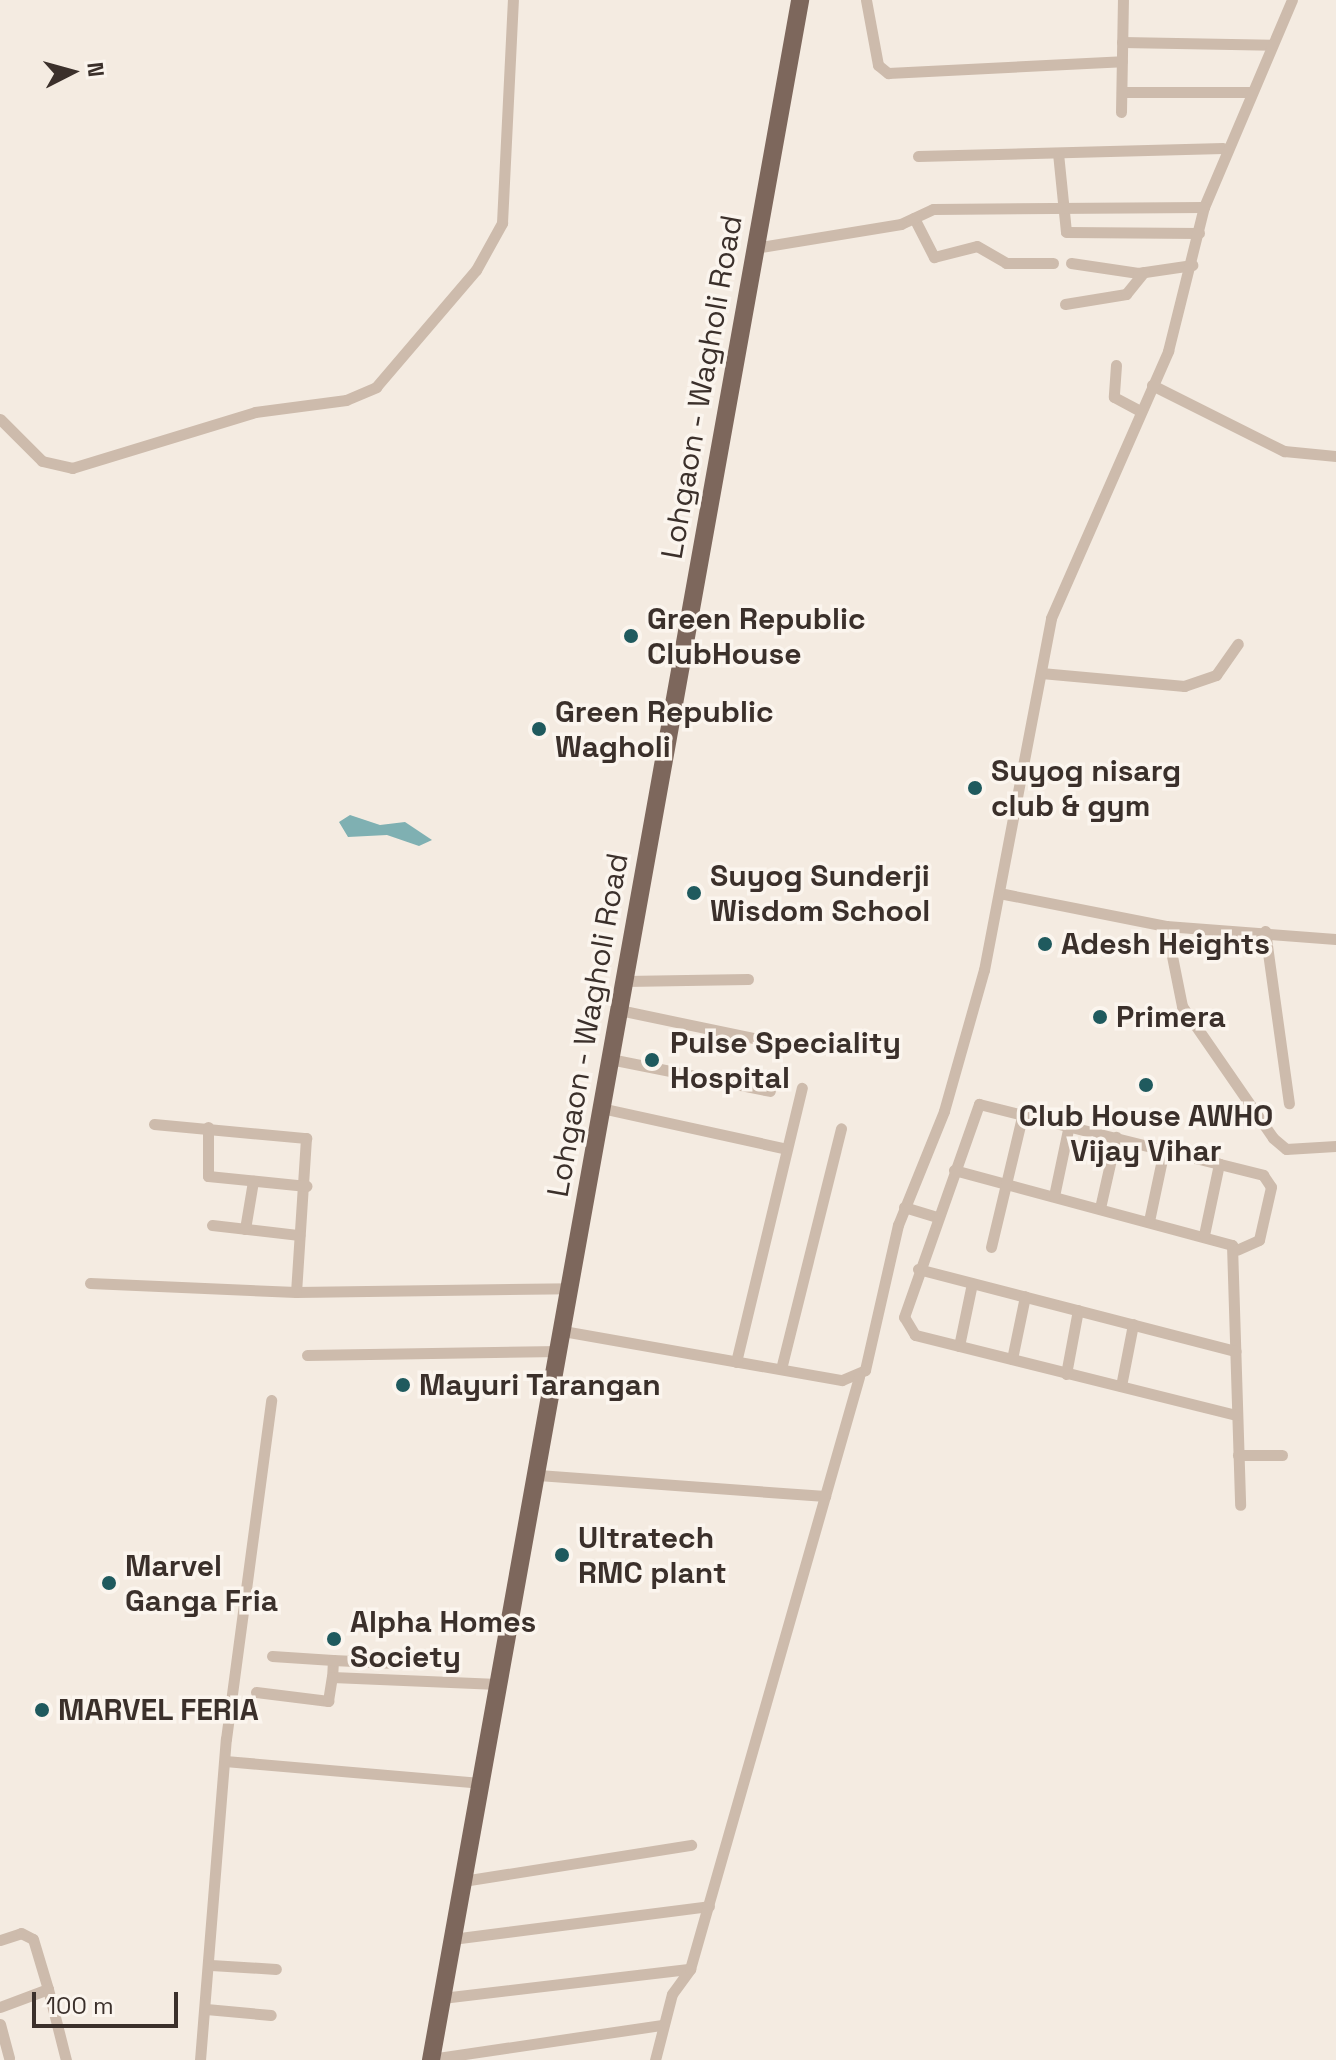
<!DOCTYPE html>
<html>
<head>
<meta charset="utf-8">
<style>
	body { margin:0 }
	#map { position:relative; width:1336px; height:2060px; overflow:hidden; background:#f4ebe1; font-family:"Space Grotesk",sans-serif }
	div>[style] { position:absolute }
	[style*='--x'] { left:calc(var(--x)*1px); top:calc(var(--y)*1px); width:calc(var(--w)*1px); rotate:calc(var(--a)*1deg) }
	.water>* { inset:0; background:#7fb0b2 }
	.street>* { height:11px; margin:-5.5px; padding:0 5.5px; transform-origin:5.5px; border-radius:5.5px; background:#cdbbac }
	.primary>* { height:18px; margin:-9px; padding:0 9px; transform-origin:9px; border-radius:9px; background:#7d675c }
	.dots>* { width:22px; height:22px; translate:-50% -50%; box-sizing:border-box; border:4px solid #fbf5ee; border-radius:50% }
	span { translate:-50% -50%; white-space:nowrap; text-align:center; line-height:1.15; -webkit-text-stroke:7px #fbf5ee; paint-order:stroke }
	.street-label { font-size:30px; color:#3b302b }
	.poi-label { font-size:30px; color:#3b302b; font-weight:700 }
	.left { translate:0 -50%; text-align:left }
	.north { position:absolute; left:32px; top:32px; width:80px; height:80px; -webkit-text-stroke:6px #fbf5ee; paint-order:stroke; rotate:84deg; font-size:22px; font-weight:700; line-height:32px; text-align:center; color:#3b302b }
	.north::after { content:''; display:block; margin:auto; width:28px; height:36px; background:#3b302b; clip-path:polygon(50% 0,100% 100%,50% 72%,0 100%) }
	.scale { position:absolute; left:32px; top:1992px; width:146px; height:36px; box-sizing:border-box; border:4px solid #3b302b; border-top:0; padding-left:10px; font-size:24px; line-height:28px; white-space:nowrap; color:#3b302b; -webkit-text-stroke:6px #fbf5ee; paint-order:stroke }
</style>
</head>
<body>
<div id="map">
	<div class="water">
		<div style="clip-path:polygon(350px 815px,380px 825px,405px 822px,432px 840px,419px 846px,387px 835px,348px 837px,339px 822px)"></div>
	</div>
	<div class="street">
		<div style="--x:866;--y:0;--w:66;--a:79.5"></div>
		<div style="--x:878;--y:65;--w:13;--a:39"></div>
		<div style="--x:888;--y:73;--w:234;--a:-2.9"></div>
		<div style="--x:1122;--y:42;--w:150;--a:1.1"></div>
		<div style="--x:1122;--y:92;--w:128;--a:0"></div>
		<div style="--x:1121;--y:112;--w:112;--a:-89"></div>
		<div style="--x:1058;--y:153;--w:79;--a:84.2"></div>
		<div style="--x:1066;--y:232;--w:133;--a:0.4"></div>
		<div style="--x:918;--y:156;--w:305;--a:-1.5"></div>
		<div style="--x:1204;--y:207;--w:225;--a:-67"></div>
		<div style="--x:914;--y:218;--w:44;--a:62.9"></div>
		<div style="--x:934;--y:257;--w:44;--a:-14.3"></div>
		<div style="--x:977;--y:246;--w:34;--a:30"></div>
		<div style="--x:1006;--y:263;--w:47;--a:0"></div>
		<div style="--x:1071;--y:263;--w:68;--a:8.5"></div>
		<div style="--x:1138;--y:273;--w:55;--a:-8.4"></div>
		<div style="--x:1065;--y:304;--w:62;--a:-9.3"></div>
		<div style="--x:1126;--y:294;--w:28;--a:-51"></div>
		<div style="--x:1116;--y:365;--w:32;--a:94"></div>
		<div style="--x:1114;--y:397;--w:30;--a:28"></div>
		<div style="--x:1152;--y:385;--w:148;--a:26.6"></div>
		<div style="--x:1284;--y:451;--w:52;--a:5.5"></div>
		<div style="--x:0;--y:419;--w:59;--a:45"></div>
		<div style="--x:42;--y:461;--w:31;--a:13"></div>
		<div style="--x:72;--y:468;--w:191;--a:-17"></div>
		<div style="--x:255;--y:412;--w:92;--a:-7.5"></div>
		<div style="--x:346;--y:400;--w:33;--a:-23"></div>
		<div style="--x:376;--y:387;--w:154;--a:-49.5"></div>
		<div style="--x:476;--y:270;--w:54;--a:-61"></div>
		<div style="--x:502;--y:223;--w:223;--a:-87.2"></div>
		<div style="--x:1041;--y:673;--w:144;--a:5.2"></div>
		<div style="--x:1184;--y:686;--w:34;--a:-19"></div>
		<div style="--x:1216;--y:675;--w:38;--a:-55"></div>
		<div style="--x:999;--y:893;--w:170;--a:11.2"></div>
		<div style="--x:1166;--y:926;--w:170;--a:4.4"></div>
		<div style="--x:1166;--y:926;--w:82;--a:78.7"></div>
		<div style="--x:1182;--y:1006;--w:160;--a:55.4"></div>
		<div style="--x:1273;--y:1138;--w:17;--a:40"></div>
		<div style="--x:1286;--y:1149;--w:50;--a:-3.4"></div>
		<div style="--x:1265;--y:931;--w:174;--a:82.1"></div>
		<div style="--x:625;--y:981;--w:123;--a:-0.9"></div>
		<div style="--x:619;--y:1010;--w:171;--a:11.8"></div>
		<div style="--x:610;--y:1059;--w:163;--a:11.3"></div>
		<div style="--x:601;--y:1108;--w:190;--a:12.4"></div>
		<div style="--x:154;--y:1124;--w:153;--a:5.3"></div>
		<div style="--x:306;--y:1138;--w:154;--a:93.7"></div>
		<div style="--x:296;--y:1292;--w:274;--a:-0.8"></div>
		<div style="--x:208;--y:1127;--w:49;--a:90"></div>
		<div style="--x:208;--y:1176;--w:99;--a:5.8"></div>
		<div style="--x:954;--y:1170;--w:288;--a:15.1"></div>
		<div style="--x:1232;--y:1245;--w:260;--a:88.2"></div>
		<div style="--x:1054;--y:1196;--w:73;--a:-78.1"></div>
		<div style="--x:904;--y:1207;--w:31;--a:17"></div>
		<div style="--x:1100;--y:1208;--w:73;--a:-77.3"></div>
		<div style="--x:1149;--y:1221;--w:73;--a:-78.1"></div>
		<div style="--x:212;--y:1225;--w:88;--a:6.6"></div>
		<div style="--x:245;--y:1229;--w:49;--a:-80.5"></div>
		<div style="--x:1204;--y:1235;--w:73;--a:-78.1"></div>
		<div style="--x:991;--y:1247;--w:138;--a:-76.6"></div>
		<div style="--x:918;--y:1269;--w:328;--a:14.5"></div>
		<div style="--x:90;--y:1283;--w:206;--a:2.5"></div>
		<div style="--x:563;--y:1331;--w:283;--a:10"></div>
		<div style="--x:842;--y:1380;--w:25;--a:-23"></div>
		<div style="--x:865;--y:1370;--w:149;--a:-77.2"></div>
		<div style="--x:898;--y:1225;--w:123;--a:-68"></div>
		<div style="--x:944;--y:1111;--w:147;--a:-74.2"></div>
		<div style="--x:984;--y:970;--w:358;--a:-79.2"></div>
		<div style="--x:1051;--y:618;--w:292;--a:-66.3"></div>
		<div style="--x:1168;--y:351;--w:148;--a:-76"></div>
		<div style="--x:1204;--y:207;--w:271;--a:179.6"></div>
		<div style="--x:933;--y:209;--w:35;--a:155"></div>
		<div style="--x:901;--y:224;--w:149;--a:170.7"></div>
		<div style="--x:959;--y:1346;--w:64;--a:-78.3"></div>
		<div style="--x:307;--y:1355;--w:252;--a:-0.9"></div>
		<div style="--x:1012;--y:1359;--w:64;--a:-78.3"></div>
		<div style="--x:736;--y:1362;--w:282;--a:-76.5"></div>
		<div style="--x:781;--y:1369;--w:248;--a:-76"></div>
		<div style="--x:1066;--y:1374;--w:65;--a:-79.4"></div>
		<div style="--x:1121;--y:1386;--w:63;--a:-79"></div>
		<div style="--x:1236;--y:1415;--w:331;--a:-166"></div>
		<div style="--x:915;--y:1335;--w:21;--a:-121"></div>
		<div style="--x:904;--y:1317;--w:226;--a:-70.6"></div>
		<div style="--x:979;--y:1104;--w:293;--a:14"></div>
		<div style="--x:1263;--y:1175;--w:14;--a:56"></div>
		<div style="--x:1271;--y:1187;--w:54;--a:102.8"></div>
		<div style="--x:1259;--y:1240;--w:24;--a:156"></div>
		<div style="--x:1238;--y:1455;--w:44;--a:0"></div>
		<div style="--x:538;--y:1475;--w:288;--a:4.2"></div>
		<div style="--x:272;--y:1656;--w:61;--a:3.8"></div>
		<div style="--x:333;--y:1660;--w:17;--a:93"></div>
		<div style="--x:332;--y:1677;--w:166;--a:2.4"></div>
		<div style="--x:333;--y:1660;--w:62;--a:2.8"></div>
		<div style="--x:256;--y:1692;--w:73;--a:7.1"></div>
		<div style="--x:328;--y:1701;--w:24;--a:-81"></div>
		<div style="--x:225;--y:1761;--w:256;--a:4.9"></div>
		<div style="--x:463;--y:1881;--w:231;--a:-9"></div>
		<div style="--x:452;--y:1939;--w:259;--a:-7.3"></div>
		<div style="--x:0;--y:1940;--w:22;--a:-18"></div>
		<div style="--x:21;--y:1933;--w:13;--a:27"></div>
		<div style="--x:33;--y:1939;--w:52;--a:73.3"></div>
		<div style="--x:48;--y:1989;--w:51;--a:159.4"></div>
		<div style="--x:211;--y:1965;--w:65;--a:3.5"></div>
		<div style="--x:48;--y:1989;--w:73;--a:75.8"></div>
		<div style="--x:442;--y:1998;--w:250;--a:-6.7"></div>
		<div style="--x:206;--y:2009;--w:65;--a:5.3"></div>
		<div style="--x:0;--y:2024;--w:35;--a:75"></div>
		<div style="--x:431;--y:2059;--w:232;--a:-8.4"></div>
		<div style="--x:200;--y:2060;--w:322;--a:-85.4"></div>
		<div style="--x:226;--y:1739;--w:342;--a:-82.4"></div>
		<div style="--x:655;--y:2060;--w:68;--a:-75.6"></div>
		<div style="--x:672;--y:1994;--w:31;--a:-54"></div>
		<div style="--x:690;--y:1969;--w:616;--a:-74.07"></div>
	</div>
	<div class="primary">
		<div style="--x:431;--y:2060;--w:2093;--a:-79.84"></div>
	</div>
	<div class="dots">
		<div style="left:631px;top:636px;background:#1f5a5e"></div>
		<div style="left:539px;top:729px;background:#1f5a5e"></div>
		<div style="left:975px;top:788px;background:#1f5a5e"></div>
		<div style="left:694px;top:893px;background:#1f5a5e"></div>
		<div style="left:1045px;top:944px;background:#1f5a5e"></div>
		<div style="left:1100px;top:1017px;background:#1f5a5e"></div>
		<div style="left:652px;top:1060px;background:#1f5a5e"></div>
		<div style="left:1146px;top:1085px;background:#1f5a5e"></div>
		<div style="left:403px;top:1385px;background:#1f5a5e"></div>
		<div style="left:562px;top:1555px;background:#1f5a5e"></div>
		<div style="left:109px;top:1583px;background:#1f5a5e"></div>
		<div style="left:334px;top:1639px;background:#1f5a5e"></div>
		<div style="left:42px;top:1710px;background:#1f5a5e"></div>
	</div>
	<div class="street-label">
		<span style="left:702px;top:387px;rotate:-80deg">Lohgaon - Wagholi Road</span>
		<span style="left:588px;top:1025px;rotate:-80deg">Lohgaon - Wagholi Road</span>
	</div>
	<div class="poi-label">
		<span class="left" style="left:647px;top:636px">Green Republic<br>ClubHouse</span>
		<span class="left" style="left:555px;top:729px">Green Republic<br>Wagholi</span>
		<span class="left" style="left:991px;top:788px">Suyog nisarg<br>club &amp; gym</span>
		<span class="left" style="left:710px;top:893px">Suyog Sunderji<br>Wisdom School</span>
		<span class="left" style="left:1061px;top:944px">Adesh Heights</span>
		<span class="left" style="left:1116px;top:1017px">Primera</span>
		<span class="left" style="left:670px;top:1060px">Pulse Speciality<br>Hospital</span>
		<span style="left:1146px;top:1133px">Club House AWHO<br>Vijay Vihar</span>
		<span class="left" style="left:419px;top:1385px">Mayuri Tarangan</span>
		<span class="left" style="left:578px;top:1555px">Ultratech<br>RMC plant</span>
		<span class="left" style="left:125px;top:1583px">Marvel<br>Ganga Fria</span>
		<span class="left" style="left:350px;top:1639px">Alpha Homes<br>Society</span>
		<span class="left" style="left:58px;top:1710px">MARVEL FERIA</span>
	</div>
	<div class="north">N</div>
	<div class="scale">100 m</div>
</div>
</body>
</html>
